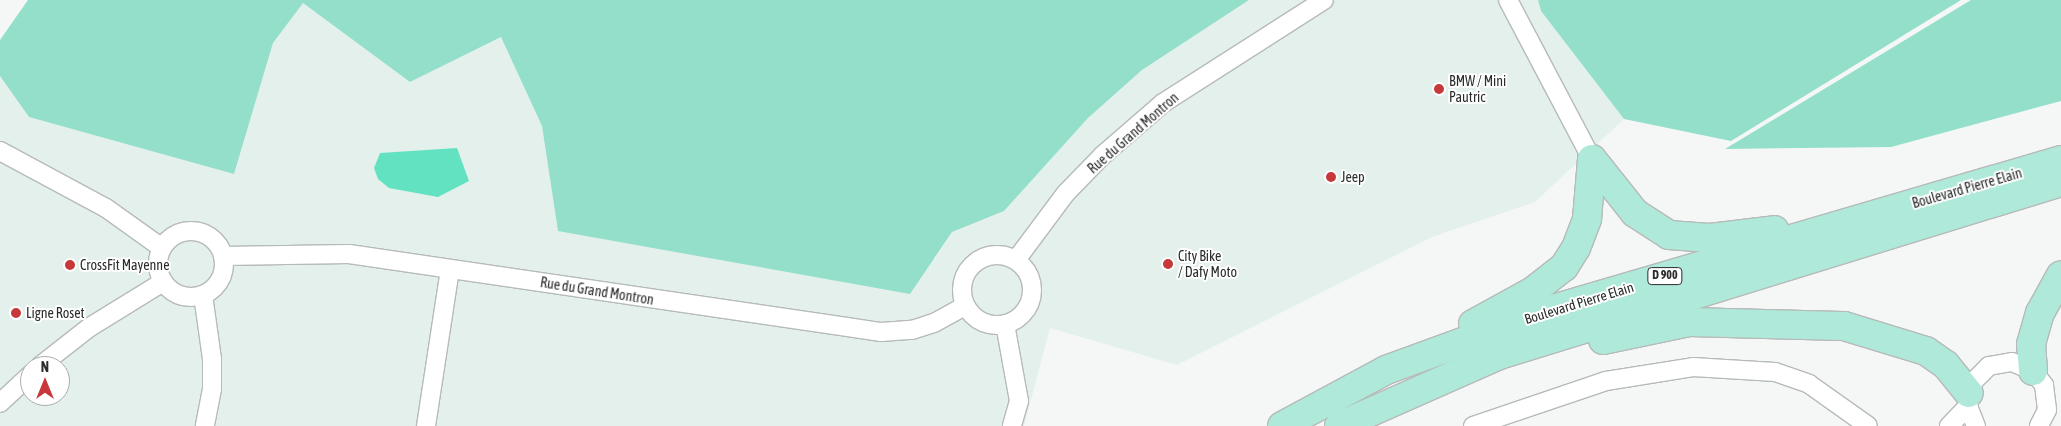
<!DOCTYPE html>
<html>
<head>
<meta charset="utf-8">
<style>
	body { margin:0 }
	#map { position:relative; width:2061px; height:426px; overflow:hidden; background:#f4f7f6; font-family:"Asap Condensed",sans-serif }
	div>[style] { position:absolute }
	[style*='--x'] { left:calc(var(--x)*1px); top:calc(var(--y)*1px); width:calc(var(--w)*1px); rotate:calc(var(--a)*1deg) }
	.built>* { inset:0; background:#e3f0ec }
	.green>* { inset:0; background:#93dfca }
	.water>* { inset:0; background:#63e2c2 }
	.roads { filter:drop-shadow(1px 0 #b6bab9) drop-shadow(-1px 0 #b6bab9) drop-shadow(0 1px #b6bab9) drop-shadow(0 -1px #b6bab9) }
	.minor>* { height:18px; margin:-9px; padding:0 9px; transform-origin:9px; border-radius:9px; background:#fff }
	.minor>.ring { margin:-9px; padding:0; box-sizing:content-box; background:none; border:18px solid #fff; border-radius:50% }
	.primary>* { height:28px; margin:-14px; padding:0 14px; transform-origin:14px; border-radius:14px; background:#afe9d9 }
	.dots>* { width:14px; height:14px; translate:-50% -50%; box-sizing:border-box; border:2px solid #fff; border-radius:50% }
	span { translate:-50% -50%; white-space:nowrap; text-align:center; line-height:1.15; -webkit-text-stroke:4px #fff; paint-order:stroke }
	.shield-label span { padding:1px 4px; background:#fff; border:1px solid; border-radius:4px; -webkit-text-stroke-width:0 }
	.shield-label { font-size:12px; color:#2b2d2c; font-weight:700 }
	.poi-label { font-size:14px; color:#2b2d2c }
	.left { translate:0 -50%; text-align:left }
	.street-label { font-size:14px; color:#2b2d2c }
	.north { position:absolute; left:20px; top:356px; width:50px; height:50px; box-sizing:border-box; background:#fff; border:1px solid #aaabab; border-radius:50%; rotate:0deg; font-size:14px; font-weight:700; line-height:20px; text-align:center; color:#2b2d2c }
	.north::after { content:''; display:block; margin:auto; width:18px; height:22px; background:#c7383a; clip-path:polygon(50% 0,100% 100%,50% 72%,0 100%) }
</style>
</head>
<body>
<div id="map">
	<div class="built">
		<div style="clip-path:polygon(evenodd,1249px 0,1538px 0,1541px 11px,1624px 119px,1535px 202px,1432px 237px,1177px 365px,1050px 328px,1024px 426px,0 426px,0 76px,29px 117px,234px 174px,273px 43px,303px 3px,410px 82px,501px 37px,542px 126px,558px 231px,935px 259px,952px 232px,1004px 211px,1088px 118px,1142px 70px,1249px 0,30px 366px,60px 366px,60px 396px,30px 396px,30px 366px)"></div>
	</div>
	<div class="green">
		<div style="clip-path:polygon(28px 0,1249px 0,1142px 70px,1088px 118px,1004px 211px,952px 232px,910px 294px,558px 231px,542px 126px,501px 37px,410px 82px,303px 3px,273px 43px,234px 174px,29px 117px,0 76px,0 40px)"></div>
		<div style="clip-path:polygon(1538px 0,1961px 0,1731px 141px,1624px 119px,1541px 11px)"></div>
		<div style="clip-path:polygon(1971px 0,2061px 0,2061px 101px,1891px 147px,1725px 149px)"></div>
	</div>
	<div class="water">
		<div style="clip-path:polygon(457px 148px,469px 181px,438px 197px,389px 188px,378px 179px,374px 168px,380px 153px)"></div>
	</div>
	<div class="roads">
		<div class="minor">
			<div style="--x:1508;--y:0;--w:180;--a:62.2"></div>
			<div style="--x:0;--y:151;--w:120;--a:28.3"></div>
			<div style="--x:106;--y:208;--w:69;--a:35.5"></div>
			<div class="ring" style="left:158px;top:231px;width:48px;height:48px"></div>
			<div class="ring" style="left:962px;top:255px;width:52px;height:52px"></div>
			<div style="--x:223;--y:256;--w:126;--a:-0.9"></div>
			<div style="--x:349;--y:254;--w:538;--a:8.34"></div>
			<div style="--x:881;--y:332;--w:31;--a:-4"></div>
			<div style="--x:912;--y:330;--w:23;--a:-18"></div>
			<div style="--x:934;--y:323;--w:35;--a:-29"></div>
			<div style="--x:1016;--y:260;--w:84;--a:-53.3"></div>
			<div style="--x:1066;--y:193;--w:53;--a:-45.8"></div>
			<div style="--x:1103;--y:155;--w:79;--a:-40.9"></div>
			<div style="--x:1163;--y:103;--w:191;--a:-32.6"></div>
			<div style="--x:203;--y:295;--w:65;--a:82"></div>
			<div style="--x:212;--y:359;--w:30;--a:90"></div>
			<div style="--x:212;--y:389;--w:38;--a:101"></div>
			<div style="--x:1005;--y:324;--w:78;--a:79.7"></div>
			<div style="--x:1019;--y:401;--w:26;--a:106"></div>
			<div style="--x:40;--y:366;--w:63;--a:-38"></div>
			<div style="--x:90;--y:327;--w:86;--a:-31.7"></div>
			<div style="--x:0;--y:403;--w:41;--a:-43"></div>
			<div style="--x:426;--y:426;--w:158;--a:-81.3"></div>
			<div style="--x:1473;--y:426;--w:140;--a:-18.7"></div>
			<div style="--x:1606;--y:381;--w:88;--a:-9.1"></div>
			<div style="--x:1693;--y:367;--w:82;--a:3.5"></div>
			<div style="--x:1775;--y:372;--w:36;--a:19"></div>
			<div style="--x:1809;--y:384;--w:72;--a:35.4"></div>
			<div style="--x:1949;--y:426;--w:28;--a:-46"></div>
			<div style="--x:1976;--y:426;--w:22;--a:-112"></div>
			<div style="--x:1968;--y:406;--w:25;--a:-78"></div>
			<div style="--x:1973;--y:382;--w:23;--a:-45"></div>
			<div style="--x:1989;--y:366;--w:23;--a:-10"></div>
			<div style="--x:2012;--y:362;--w:23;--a:23"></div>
			<div style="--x:2033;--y:371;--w:18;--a:52"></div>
			<div style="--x:2044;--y:385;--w:25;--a:83"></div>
			<div style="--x:2047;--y:410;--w:18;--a:117"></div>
		</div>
		<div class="primary">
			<div style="--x:1592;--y:159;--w:69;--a:51.5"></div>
			<div style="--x:1635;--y:213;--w:40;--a:32.9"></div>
			<div style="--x:1669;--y:235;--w:41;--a:4.2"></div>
			<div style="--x:1710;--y:238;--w:65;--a:-7"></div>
			<div style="--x:1473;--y:324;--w:68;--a:-28.8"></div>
			<div style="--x:1533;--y:291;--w:39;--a:-38"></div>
			<div style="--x:1564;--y:267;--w:22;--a:-58"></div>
			<div style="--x:1576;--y:248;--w:31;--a:-69"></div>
			<div style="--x:1587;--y:219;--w:60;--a:-85.2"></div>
			<div style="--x:1603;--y:340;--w:88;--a:-11.8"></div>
			<div style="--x:1689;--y:322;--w:155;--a:1.5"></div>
			<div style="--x:1844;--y:326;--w:86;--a:17"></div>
			<div style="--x:1926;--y:351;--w:24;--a:35"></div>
			<div style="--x:1946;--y:365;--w:36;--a:51"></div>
			<div style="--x:2033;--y:371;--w:27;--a:-94"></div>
			<div style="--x:2031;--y:344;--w:32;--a:-74"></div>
			<div style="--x:2040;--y:313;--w:43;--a:-61.1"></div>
			<div style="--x:1282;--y:426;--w:118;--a:-28.3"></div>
			<div style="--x:1386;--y:370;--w:178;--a:-20.1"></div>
			<div style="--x:1553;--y:309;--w:529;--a:-16.35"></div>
			<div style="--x:1339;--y:426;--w:175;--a:-23.9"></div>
			<div style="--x:1499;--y:355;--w:588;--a:-17.11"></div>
		</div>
	</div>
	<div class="dots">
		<div style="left:1439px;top:89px;background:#c7383a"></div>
		<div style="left:1331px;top:177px;background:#c7383a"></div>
		<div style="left:1168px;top:264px;background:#c7383a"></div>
		<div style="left:70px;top:265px;background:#c7383a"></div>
		<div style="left:16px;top:313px;background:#c7383a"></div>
	</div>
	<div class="shield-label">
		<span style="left:1665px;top:276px">D 900</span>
	</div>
	<div class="poi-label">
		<span class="left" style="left:1449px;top:89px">BMW / Mini<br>Pautric</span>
		<span class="left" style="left:1341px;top:177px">Jeep</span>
		<span class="left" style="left:1178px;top:264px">City Bike<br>/ Dafy Moto</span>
		<span class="left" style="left:80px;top:265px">CrossFit Mayenne</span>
		<span class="left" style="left:26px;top:313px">Ligne Roset</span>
	</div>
	<div class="street-label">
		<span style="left:1133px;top:133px;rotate:-41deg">Rue du Grand Montron</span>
		<span style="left:1967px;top:188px;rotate:-16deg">Boulevard Pierre Elain</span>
		<span style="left:597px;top:291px;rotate:9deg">Rue du Grand Montron</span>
		<span style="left:1579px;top:303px;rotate:-17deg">Boulevard Pierre Elain</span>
	</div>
	<div class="north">N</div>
</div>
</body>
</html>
